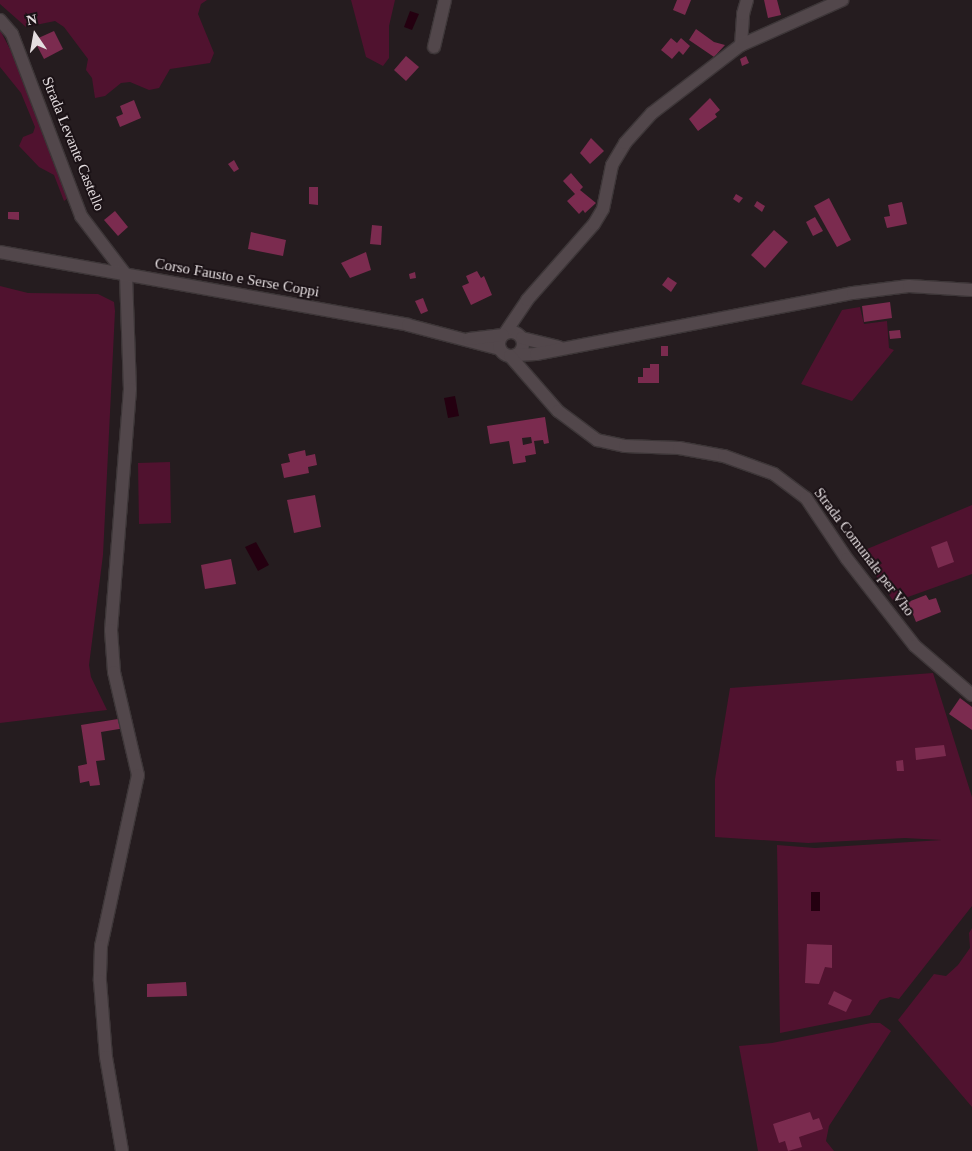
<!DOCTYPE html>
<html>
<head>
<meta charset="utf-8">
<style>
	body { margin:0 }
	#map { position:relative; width:972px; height:1151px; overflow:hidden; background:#251c1f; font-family:"Times New Roman",serif }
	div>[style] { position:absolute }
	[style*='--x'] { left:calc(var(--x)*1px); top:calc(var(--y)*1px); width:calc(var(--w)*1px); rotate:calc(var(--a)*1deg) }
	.green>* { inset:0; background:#50122f }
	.water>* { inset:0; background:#240010 }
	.building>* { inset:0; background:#7b2b4f }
	.roads { filter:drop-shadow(1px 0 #3d3638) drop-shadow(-1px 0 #3d3638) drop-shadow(0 1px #3d3638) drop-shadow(0 -1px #3d3638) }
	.minor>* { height:12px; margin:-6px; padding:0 6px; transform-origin:6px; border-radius:6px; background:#52474b }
	.minor>.ring { margin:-6px; padding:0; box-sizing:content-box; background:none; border:12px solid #52474b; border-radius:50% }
	span { translate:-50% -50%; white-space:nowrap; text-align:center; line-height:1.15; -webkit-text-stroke:4px #1b1216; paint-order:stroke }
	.street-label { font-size:15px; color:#e5dee0 }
	.north { position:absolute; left:10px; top:10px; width:50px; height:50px; -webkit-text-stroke:4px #1b1216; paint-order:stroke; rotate:348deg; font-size:14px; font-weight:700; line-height:20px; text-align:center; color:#e5dee0 }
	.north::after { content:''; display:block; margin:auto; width:18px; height:22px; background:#e5dee0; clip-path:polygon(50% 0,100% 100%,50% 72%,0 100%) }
</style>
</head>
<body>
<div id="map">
	<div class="green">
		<div style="clip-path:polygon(0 0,207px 0,201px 4px,198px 14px,214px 53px,210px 63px,170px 69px,159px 88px,149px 90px,130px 82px,121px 83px,105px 96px,95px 98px,92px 78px,86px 70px,88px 59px,64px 27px,55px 21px,26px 27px,0 4px)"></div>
		<div style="clip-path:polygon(351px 0,395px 0,389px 26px,389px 58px,383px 66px,366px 57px)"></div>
		<div style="clip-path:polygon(0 30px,21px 70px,68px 198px,64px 201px,54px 175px,39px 167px,19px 146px,23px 137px,33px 133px,35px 127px,21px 93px,0 67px)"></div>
		<div style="clip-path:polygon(0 286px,28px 293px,98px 294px,114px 302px,115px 311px,103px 555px,89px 665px,91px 677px,107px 710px,0 723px)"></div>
		<div style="clip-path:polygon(860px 307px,864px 324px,887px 321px,889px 348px,894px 350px,852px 401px,801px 384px,842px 310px)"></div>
		<div style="clip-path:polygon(170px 462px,171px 523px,139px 524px,138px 463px)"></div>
		<div style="clip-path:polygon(972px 505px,972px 574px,894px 602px,860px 552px)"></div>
		<div style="clip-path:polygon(933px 673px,972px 797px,972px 906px,899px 999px,890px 997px,880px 1000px,870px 1015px,780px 1033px,777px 845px,815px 848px,942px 840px,905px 838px,808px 843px,715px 837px,715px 779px,730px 688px)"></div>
		<div style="clip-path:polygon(972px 928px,972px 1107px,898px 1020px,934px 974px,946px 976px,958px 965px,970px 948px,969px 933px)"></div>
		<div style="clip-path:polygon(871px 1023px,880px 1023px,891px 1031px,829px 1126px,826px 1141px,834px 1151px,758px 1151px,739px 1046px,772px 1043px)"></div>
	</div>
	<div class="water">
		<div style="clip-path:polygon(410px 11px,419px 14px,412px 30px,404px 27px)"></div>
		<div style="clip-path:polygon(455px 396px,459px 416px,448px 418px,444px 398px)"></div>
		<div style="clip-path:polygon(256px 542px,269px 565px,258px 571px,245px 547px)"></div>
		<div style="clip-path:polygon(811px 892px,820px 892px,820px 911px,811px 911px)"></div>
	</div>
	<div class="building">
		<div style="clip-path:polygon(677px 0,691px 0,685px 15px,673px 10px)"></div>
		<div style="clip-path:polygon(764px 0,777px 0,781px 15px,768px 18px)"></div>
		<div style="clip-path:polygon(696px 29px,714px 42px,725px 45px,714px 57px,689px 40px)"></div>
		<div style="clip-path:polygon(54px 31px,63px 49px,44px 59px,34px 40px)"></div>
		<div style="clip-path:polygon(671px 38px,677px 43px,681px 38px,690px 46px,683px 55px,679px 51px,672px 59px,661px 50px)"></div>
		<div style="clip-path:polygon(406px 56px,419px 67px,406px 81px,394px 70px)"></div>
		<div style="clip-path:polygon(746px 56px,749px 63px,742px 66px,740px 59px)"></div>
		<div style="clip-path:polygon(710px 98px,720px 110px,715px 114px,717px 117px,698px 131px,689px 119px)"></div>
		<div style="clip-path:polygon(134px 100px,141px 118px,120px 127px,116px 117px,123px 114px,120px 106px)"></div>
		<div style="clip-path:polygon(591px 138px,604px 151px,590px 164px,580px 153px)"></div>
		<div style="clip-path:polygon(234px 160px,239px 169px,234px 172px,228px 164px)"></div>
		<div style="clip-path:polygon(571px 173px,583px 187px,580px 190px,596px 203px,585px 213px,583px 210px,579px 214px,567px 201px,575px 194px,563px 181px)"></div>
		<div style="clip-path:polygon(309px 187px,318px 187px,318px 205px,309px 204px)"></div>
		<div style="clip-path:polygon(736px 194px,743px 198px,739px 203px,733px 199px)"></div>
		<div style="clip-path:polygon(829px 198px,851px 240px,837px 247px,814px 206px)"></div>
		<div style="clip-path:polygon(757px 201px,765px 206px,762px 212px,754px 206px)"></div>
		<div style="clip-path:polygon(902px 202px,907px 224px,887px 228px,884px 217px,890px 216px,888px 205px)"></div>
		<div style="clip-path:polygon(115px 211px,128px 227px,118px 236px,104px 220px)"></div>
		<div style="clip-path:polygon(8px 212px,19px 212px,19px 220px,8px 219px)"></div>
		<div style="clip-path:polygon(815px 217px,823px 231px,813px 236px,806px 222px)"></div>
		<div style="clip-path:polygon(372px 225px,382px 226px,381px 245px,370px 244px)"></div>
		<div style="clip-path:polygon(774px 230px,788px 242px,765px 268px,751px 255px)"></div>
		<div style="clip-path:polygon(251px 232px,286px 240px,283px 256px,248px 249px)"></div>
		<div style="clip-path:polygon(366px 252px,371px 270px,350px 278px,341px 263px)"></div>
		<div style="clip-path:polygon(477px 271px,481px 278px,484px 276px,492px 295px,471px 305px,462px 286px,469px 283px,466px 276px)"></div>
		<div style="clip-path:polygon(415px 272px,416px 278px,410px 279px,409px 274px)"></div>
		<div style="clip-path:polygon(668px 277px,677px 283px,671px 292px,662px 285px)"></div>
		<div style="clip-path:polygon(423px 298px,428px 311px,421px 314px,415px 301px)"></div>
		<div style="clip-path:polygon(890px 302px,892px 318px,864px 322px,862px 306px)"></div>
		<div style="clip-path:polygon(900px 330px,901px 338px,890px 339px,889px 331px)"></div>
		<div style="clip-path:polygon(661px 346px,668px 346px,668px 356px,661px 356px)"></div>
		<div style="clip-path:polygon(650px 364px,659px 364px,659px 383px,638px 383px,638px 377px,643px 377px,643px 368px,650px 368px)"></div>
		<div style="clip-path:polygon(evenodd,545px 417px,549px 443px,544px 444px,543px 440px,534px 441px,536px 454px,525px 456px,526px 462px,513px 464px,509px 441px,490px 444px,487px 426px,545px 417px,531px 437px,532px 443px,523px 445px,522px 438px,531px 437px)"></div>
		<div style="clip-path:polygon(305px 450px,306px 456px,315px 454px,317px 465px,308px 467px,309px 473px,284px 478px,281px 464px,290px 462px,288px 454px)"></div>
		<div style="clip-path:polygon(315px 495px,321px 527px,294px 533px,287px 500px)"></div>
		<div style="clip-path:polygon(947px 541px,954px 562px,938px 568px,931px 547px)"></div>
		<div style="clip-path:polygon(231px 559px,236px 584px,205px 589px,201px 565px)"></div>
		<div style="clip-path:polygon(926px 595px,929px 600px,936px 598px,941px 612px,916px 622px,908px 602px)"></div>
		<div style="clip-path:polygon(960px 698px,972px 707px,972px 730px,949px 714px)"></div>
		<div style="clip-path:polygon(124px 718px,125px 728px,101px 732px,105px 760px,96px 761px,100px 785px,90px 786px,89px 781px,80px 783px,78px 766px,87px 764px,81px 725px)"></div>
		<div style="clip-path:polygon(944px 745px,946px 756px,916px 760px,915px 748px)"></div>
		<div style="clip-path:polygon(903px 760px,904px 771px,897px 771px,896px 761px)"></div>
		<div style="clip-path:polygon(807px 944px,832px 945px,832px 968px,825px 967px,819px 984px,805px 983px)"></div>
		<div style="clip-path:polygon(186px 982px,187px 996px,147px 997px,147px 984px)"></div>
		<div style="clip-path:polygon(834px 991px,852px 1000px,846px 1012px,828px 1004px)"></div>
		<div style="clip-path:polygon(810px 1112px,813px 1120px,819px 1118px,823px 1129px,799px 1137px,802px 1147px,788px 1151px,785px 1141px,779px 1143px,773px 1124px)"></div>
	</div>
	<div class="roads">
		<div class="minor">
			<div style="--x:0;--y:20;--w:18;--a:49"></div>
			<div style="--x:12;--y:34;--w:195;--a:69.2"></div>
			<div style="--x:81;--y:216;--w:74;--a:52.7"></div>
			<div style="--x:126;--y:275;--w:114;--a:88"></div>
			<div style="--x:130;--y:389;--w:242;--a:94.5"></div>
			<div style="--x:111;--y:630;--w:42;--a:85.9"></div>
			<div style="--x:114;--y:672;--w:106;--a:76.9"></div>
			<div style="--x:138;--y:775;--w:175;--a:102.2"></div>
			<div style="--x:101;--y:946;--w:35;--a:92"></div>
			<div style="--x:100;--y:981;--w:76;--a:85.5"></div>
			<div style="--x:106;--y:1057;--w:95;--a:80.3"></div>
			<div style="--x:741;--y:45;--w:31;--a:-86"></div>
			<div style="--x:743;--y:14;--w:15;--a:-74"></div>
			<div style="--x:434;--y:47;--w:48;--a:-76.8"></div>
			<div style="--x:0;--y:252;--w:414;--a:10.1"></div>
			<div style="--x:408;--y:325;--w:95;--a:14.6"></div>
			<div class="ring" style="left:499px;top:332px;width:12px;height:12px"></div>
			<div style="--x:505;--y:333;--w:40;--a:-56"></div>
			<div style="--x:527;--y:300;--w:101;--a:-48.6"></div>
			<div style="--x:594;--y:224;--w:17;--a:-59"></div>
			<div style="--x:603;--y:209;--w:45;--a:-78.4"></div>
			<div style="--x:612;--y:165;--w:26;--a:-59"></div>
			<div style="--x:625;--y:143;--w:40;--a:-48"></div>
			<div style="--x:652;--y:113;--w:112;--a:-37.4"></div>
			<div style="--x:741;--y:45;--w:111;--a:-24"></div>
			<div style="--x:522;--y:338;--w:38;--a:14"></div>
			<div style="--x:469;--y:339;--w:34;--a:-7"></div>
			<div style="--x:516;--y:355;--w:20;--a:-3"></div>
			<div style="--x:536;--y:354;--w:323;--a:-10.9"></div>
			<div style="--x:853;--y:293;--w:56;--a:-7.1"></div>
			<div style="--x:909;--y:286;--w:63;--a:3.6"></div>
			<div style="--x:510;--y:356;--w:73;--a:48.9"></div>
			<div style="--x:558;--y:411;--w:49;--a:36.6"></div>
			<div style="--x:597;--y:440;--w:29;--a:12"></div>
			<div style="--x:625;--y:446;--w:54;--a:2.1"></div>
			<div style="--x:679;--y:448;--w:46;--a:10.1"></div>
			<div style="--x:724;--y:456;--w:53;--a:19.8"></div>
			<div style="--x:774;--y:474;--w:40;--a:37"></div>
			<div style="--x:806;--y:498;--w:73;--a:56.1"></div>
			<div style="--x:847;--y:559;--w:110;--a:52"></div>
			<div style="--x:915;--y:646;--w:75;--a:40.7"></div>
		</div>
	</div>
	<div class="street-label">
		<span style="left:73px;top:144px;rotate:68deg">Strada Levante Castello</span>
		<span style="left:237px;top:278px;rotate:10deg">Corso Fausto e Serse Coppi</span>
		<span style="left:864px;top:552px;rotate:53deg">Strada Comunale per Vho</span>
	</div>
	<div class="north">N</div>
</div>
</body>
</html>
